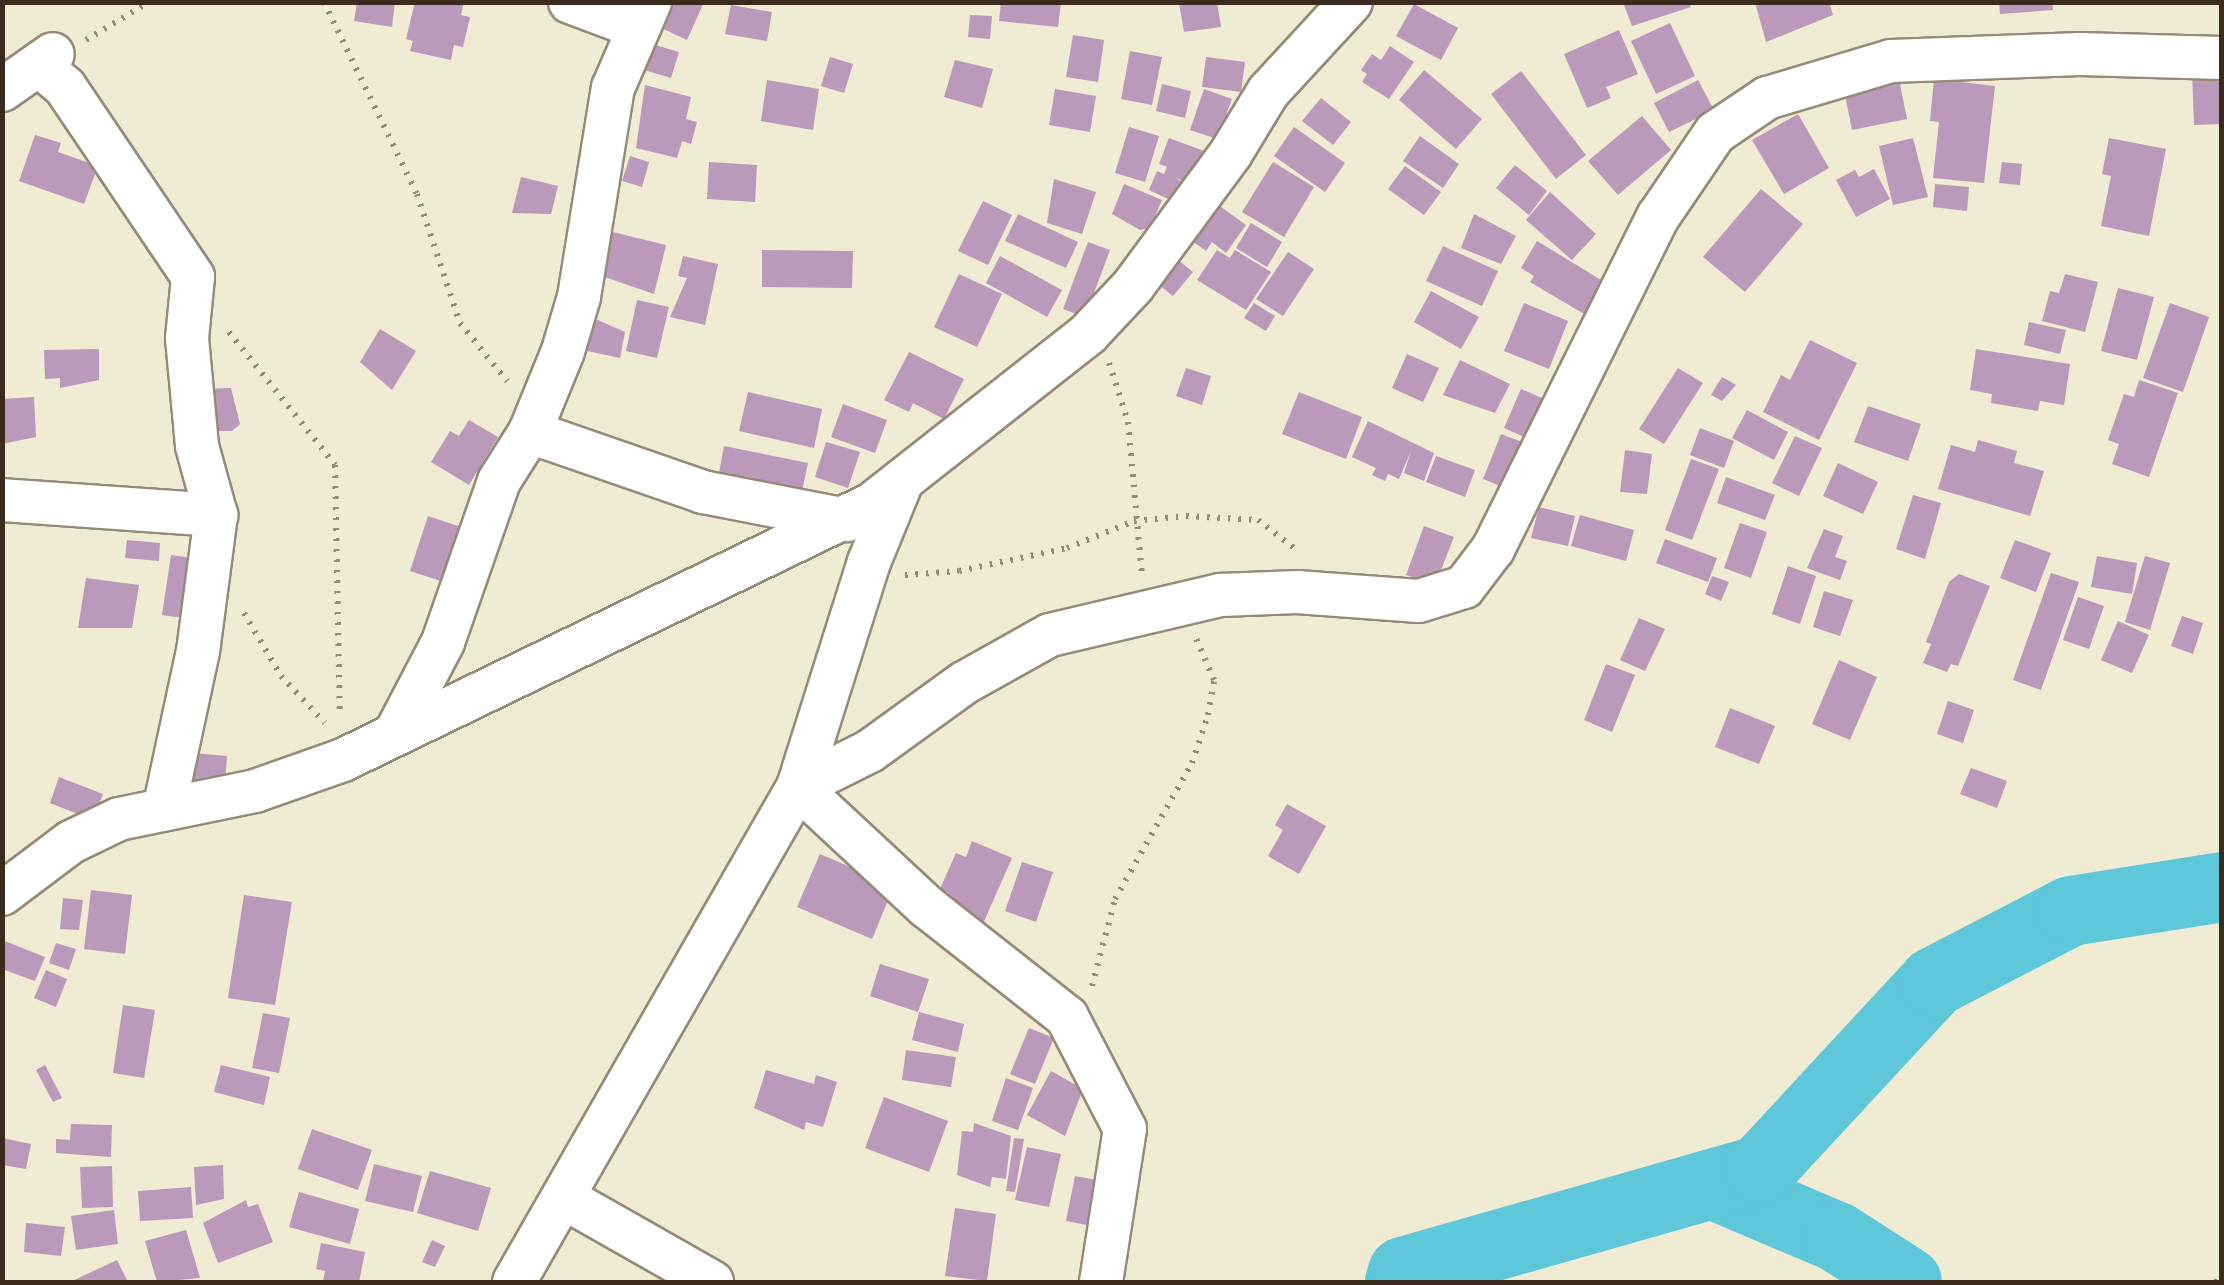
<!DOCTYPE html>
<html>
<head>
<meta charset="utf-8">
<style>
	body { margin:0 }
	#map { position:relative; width:2224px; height:1285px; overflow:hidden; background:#f0ebd3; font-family:Kalam,sans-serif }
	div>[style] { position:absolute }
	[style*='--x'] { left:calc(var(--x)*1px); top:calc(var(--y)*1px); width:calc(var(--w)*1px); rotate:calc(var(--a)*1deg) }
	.river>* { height:70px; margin:-35px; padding:0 35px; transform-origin:35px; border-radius:35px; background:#5ec7d9 }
	.building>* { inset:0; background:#ba99ba }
	.path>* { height:6px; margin-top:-3px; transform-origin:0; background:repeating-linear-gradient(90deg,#968a78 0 2.5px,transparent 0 10.5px) }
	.roads { filter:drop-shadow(2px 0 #968a78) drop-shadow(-2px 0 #968a78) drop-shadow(0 2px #968a78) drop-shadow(0 -2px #968a78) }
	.minor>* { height:42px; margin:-21px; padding:0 21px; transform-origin:21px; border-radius:21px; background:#fff }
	span { translate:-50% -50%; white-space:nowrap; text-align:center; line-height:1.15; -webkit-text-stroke:9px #fdfcf7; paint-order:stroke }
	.frame { position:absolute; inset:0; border:5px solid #3b2a1e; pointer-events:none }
</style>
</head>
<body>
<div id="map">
	<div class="river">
		<div style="--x:1712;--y:1184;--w:136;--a:23"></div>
		<div style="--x:1837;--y:1237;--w:83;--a:32.7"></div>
		<div style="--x:1400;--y:1282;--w:10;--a:-73"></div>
		<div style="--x:1403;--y:1272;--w:371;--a:-15.9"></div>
		<div style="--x:1760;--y:1170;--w:256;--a:-47.2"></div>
		<div style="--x:1934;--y:982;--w:154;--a:-27.4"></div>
		<div style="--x:2071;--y:911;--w:153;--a:-9"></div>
	</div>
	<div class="building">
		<div style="clip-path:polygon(357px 2px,395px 2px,392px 27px,354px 21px)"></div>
		<div style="clip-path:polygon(415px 2px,464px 2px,461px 15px,470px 17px,463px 47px,454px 45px,451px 60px,410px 51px,413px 41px,406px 39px)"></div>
		<div style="clip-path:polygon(670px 2px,704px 2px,687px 40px,659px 27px)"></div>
		<div style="clip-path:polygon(1001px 2px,1061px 2px,1058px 27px,999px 21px)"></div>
		<div style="clip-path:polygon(1217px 2px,1221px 27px,1184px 32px,1179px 3px)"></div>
		<div style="clip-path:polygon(1623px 2px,1689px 2px,1691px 7px,1632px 26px)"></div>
		<div style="clip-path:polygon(1755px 2px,1829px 2px,1833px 15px,1766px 42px)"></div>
		<div style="clip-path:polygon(1999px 2px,2052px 2px,2053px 10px,2000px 14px)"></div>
		<div style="clip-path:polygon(1414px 4px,1458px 28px,1441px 60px,1396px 36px)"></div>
		<div style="clip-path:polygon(731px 5px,772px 12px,767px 41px,725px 34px)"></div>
		<div style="clip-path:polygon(970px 15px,992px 16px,990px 39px,968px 37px)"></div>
		<div style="clip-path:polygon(1670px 23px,1695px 76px,1656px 94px,1631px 41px)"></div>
		<div style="clip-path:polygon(1619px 30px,1638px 74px,1606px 87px,1611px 98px,1587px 108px,1564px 54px)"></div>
		<div style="clip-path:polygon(1073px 35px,1104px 40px,1098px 82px,1066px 77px)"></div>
		<div style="clip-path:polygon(645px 42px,679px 52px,671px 78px,637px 68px)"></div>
		<div style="clip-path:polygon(1390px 46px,1414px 62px,1389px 99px,1362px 82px,1367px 74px,1361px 70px,1372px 54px,1381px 60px)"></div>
		<div style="clip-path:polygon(1130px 51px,1162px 57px,1152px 105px,1121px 99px)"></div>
		<div style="clip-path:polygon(830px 57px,853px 64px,844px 93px,821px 86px)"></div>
		<div style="clip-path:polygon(1206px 57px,1245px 62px,1241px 92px,1202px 87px)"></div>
		<div style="clip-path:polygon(955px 60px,993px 69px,982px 108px,944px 97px)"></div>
		<div style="clip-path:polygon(1424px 70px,1482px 119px,1456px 149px,1399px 100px)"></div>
		<div style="clip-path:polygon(1521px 71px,1586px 155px,1556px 179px,1491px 94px)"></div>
		<div style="clip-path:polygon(2192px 71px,2222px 71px,2222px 124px,2194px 125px)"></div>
		<div style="clip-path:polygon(1899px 79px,1907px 119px,1852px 130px,1844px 90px)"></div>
		<div style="clip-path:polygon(1934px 79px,1995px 86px,1984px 183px,1933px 178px,1939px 122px,1930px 121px)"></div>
		<div style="clip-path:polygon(767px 80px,819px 89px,813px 130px,761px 121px)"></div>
		<div style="clip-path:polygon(1698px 80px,1714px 110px,1669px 132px,1654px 103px)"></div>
		<div style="clip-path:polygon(1162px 84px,1191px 91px,1185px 118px,1156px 111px)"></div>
		<div style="clip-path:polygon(645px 85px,691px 97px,686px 119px,697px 122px,691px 144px,682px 141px,677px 158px,636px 148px)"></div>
		<div style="clip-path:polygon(1055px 89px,1096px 96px,1090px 132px,1049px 125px)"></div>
		<div style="clip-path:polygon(1204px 89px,1232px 99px,1217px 139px,1190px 130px)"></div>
		<div style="clip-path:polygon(1321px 98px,1351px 122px,1333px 145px,1302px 121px)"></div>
		<div style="clip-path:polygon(1798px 114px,1829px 168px,1784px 194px,1752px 140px)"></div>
		<div style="clip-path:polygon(1642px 116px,1671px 150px,1618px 195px,1588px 161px)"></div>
		<div style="clip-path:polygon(1129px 127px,1159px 136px,1145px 182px,1115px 173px)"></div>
		<div style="clip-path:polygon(1294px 127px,1345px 163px,1325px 192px,1274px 156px)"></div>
		<div style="clip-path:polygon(35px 135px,61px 143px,58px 152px,98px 166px,84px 204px,19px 181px)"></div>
		<div style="clip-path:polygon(1420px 136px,1459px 164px,1443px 188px,1403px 161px)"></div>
		<div style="clip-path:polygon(1169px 138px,1204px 151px,1190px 184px,1174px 177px,1188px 185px,1179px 204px,1149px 190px,1157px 171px,1164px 174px,1167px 167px,1159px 164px)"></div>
		<div style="clip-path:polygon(1913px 138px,1928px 197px,1893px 205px,1879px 146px)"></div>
		<div style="clip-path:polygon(2109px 138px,2166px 149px,2149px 236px,2101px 226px,2111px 176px,2102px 174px)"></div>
		<div style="clip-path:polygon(630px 156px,649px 162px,642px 187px,622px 181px)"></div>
		<div style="clip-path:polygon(709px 162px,757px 165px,755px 202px,707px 199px)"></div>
		<div style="clip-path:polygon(1273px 162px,1314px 187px,1284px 237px,1242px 212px)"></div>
		<div style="clip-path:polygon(2002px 162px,2022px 164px,2020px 185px,1999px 183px)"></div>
		<div style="clip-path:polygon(1515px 165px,1547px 191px,1529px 215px,1496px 188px)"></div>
		<div style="clip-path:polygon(1405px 166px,1441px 192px,1424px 215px,1388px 189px)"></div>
		<div style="clip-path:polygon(1874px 169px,1890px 199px,1856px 217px,1836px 180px,1855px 170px,1859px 177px)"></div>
		<div style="clip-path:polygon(521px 177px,558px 186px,551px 214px,512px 213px)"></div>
		<div style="clip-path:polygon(1054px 179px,1096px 192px,1082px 234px,1047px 223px)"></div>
		<div style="clip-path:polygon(1124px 184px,1162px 200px,1150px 228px,1140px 230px,1112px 214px)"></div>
		<div style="clip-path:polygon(1935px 184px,1969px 187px,1967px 211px,1933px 207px)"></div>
		<div style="clip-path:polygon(1761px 189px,1803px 224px,1745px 292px,1703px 257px)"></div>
		<div style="clip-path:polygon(1550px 192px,1596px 234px,1572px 260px,1526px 220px)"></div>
		<div style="clip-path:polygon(983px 201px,1012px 215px,988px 265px,958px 251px)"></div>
		<div style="clip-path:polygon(1217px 204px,1246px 225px,1226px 253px,1212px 242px,1206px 251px,1191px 240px)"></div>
		<div style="clip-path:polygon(1018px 214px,1078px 242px,1066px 268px,1005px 241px)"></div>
		<div style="clip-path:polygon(1474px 214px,1516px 236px,1501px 264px,1461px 248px)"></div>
		<div style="clip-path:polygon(1251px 223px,1282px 242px,1267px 267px,1236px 248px)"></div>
		<div style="clip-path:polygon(600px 229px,666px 245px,654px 294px,590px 272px)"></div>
		<div style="clip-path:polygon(1537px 241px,1616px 289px,1596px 321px,1530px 282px,1534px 276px,1521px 268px)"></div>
		<div style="clip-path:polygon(1088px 242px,1110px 250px,1085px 317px,1063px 309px)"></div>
		<div style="clip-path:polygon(1443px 246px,1498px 271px,1482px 306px,1426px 281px)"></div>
		<div style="clip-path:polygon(762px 250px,853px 251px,852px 288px,762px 287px)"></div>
		<div style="clip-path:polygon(1217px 250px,1230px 258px,1235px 250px,1271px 272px,1246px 310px,1197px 280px)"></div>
		<div style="clip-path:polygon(1288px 252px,1314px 269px,1283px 316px,1256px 299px)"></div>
		<div style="clip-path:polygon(683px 256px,718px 264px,705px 325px,670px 317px,687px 278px,678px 276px)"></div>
		<div style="clip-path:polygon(1000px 256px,1062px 290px,1047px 317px,986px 283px)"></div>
		<div style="clip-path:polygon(1178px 260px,1193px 272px,1173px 296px,1158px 284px)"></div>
		<div style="clip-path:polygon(959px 274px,1002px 294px,977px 347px,934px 327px)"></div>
		<div style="clip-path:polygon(2065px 274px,2098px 282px,2085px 332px,2042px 321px,2050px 291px,2059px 293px)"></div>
		<div style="clip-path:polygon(2118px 288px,2154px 297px,2137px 360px,2101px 351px)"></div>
		<div style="clip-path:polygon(1431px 291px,1479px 317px,1461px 349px,1414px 322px)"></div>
		<div style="clip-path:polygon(637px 300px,669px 307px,657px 358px,626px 351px)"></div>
		<div style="clip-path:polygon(1254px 303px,1275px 316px,1266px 331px,1244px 318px)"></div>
		<div style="clip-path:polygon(1524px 303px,1568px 321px,1549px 369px,1504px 351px)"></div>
		<div style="clip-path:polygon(2170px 303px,2209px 317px,2183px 392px,2143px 378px)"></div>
		<div style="clip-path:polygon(591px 317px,625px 332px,620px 358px,573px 348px)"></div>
		<div style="clip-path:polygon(2029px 322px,2066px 330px,2060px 354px,2024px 345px)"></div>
		<div style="clip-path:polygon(380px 329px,416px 351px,392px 390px,360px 362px)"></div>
		<div style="clip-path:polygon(1810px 340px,1857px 363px,1819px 440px,1763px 412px,1781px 375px,1790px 380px)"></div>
		<div style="clip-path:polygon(99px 349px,99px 380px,60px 388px,60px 378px,45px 379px,44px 350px)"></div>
		<div style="clip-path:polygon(1976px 349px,2070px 364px,2064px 405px,2040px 401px,2038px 411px,1991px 403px,1992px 394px,1970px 390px)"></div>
		<div style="clip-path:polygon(909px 352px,964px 379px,944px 419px,913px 403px,909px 412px,884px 400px)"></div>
		<div style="clip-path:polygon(1407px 354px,1439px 368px,1423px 402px,1392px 388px)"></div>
		<div style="clip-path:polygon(1460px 360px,1510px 384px,1495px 413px,1443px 395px)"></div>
		<div style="clip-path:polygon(1186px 368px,1211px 376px,1202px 405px,1176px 396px)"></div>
		<div style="clip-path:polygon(1678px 368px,1703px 383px,1664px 444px,1639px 429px)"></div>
		<div style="clip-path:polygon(1722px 377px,1736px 385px,1722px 401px,1711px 395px)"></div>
		<div style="clip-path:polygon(2139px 380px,2178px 393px,2149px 477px,2112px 464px,2119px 444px,2108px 440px,2124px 394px,2134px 397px)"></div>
		<div style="clip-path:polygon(231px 388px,240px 424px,232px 431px,200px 431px,200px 389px)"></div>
		<div style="clip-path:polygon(1521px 389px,1551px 402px,1533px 441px,1504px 428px)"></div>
		<div style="clip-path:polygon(748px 392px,822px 409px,814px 448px,739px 431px)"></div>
		<div style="clip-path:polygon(1299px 392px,1362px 417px,1346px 459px,1282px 434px)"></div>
		<div style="clip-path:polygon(34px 397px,36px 437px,2px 444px,2px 399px)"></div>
		<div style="clip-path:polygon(843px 404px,887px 420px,875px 453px,831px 437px)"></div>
		<div style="clip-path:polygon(1868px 406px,1921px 424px,1908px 461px,1854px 442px)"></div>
		<div style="clip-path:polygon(1747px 410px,1788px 432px,1774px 460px,1732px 438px)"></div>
		<div style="clip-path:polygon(469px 420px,498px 437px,469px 485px,431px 462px,450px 431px,459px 436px)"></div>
		<div style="clip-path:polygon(1368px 421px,1434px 453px,1424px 481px,1404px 473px,1411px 451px,1399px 479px,1388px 474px,1385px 481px,1372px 475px,1376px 468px,1352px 457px)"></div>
		<div style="clip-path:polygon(1700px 428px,1734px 441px,1724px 468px,1690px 455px)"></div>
		<div style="clip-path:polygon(1501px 434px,1530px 445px,1511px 490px,1483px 479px)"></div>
		<div style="clip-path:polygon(1795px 436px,1822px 448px,1799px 496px,1772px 483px)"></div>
		<div style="clip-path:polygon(1978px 440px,2017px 451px,2014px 463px,2044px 471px,2030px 516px,1938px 489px,1951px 445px,1975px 452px)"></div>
		<div style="clip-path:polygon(826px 442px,860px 452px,848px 488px,815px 477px)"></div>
		<div style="clip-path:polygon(724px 446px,808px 463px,800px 500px,717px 484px)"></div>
		<div style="clip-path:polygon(1625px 450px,1652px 454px,1647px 494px,1620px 492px)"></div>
		<div style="clip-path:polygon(1436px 456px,1475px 470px,1465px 497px,1426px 482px)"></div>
		<div style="clip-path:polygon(1691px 459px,1719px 469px,1692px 540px,1665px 530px)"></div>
		<div style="clip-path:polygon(1838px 463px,1878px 482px,1863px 514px,1823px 496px)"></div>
		<div style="clip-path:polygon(1726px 477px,1775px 495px,1765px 520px,1717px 503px)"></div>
		<div style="clip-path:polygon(1913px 495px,1941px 503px,1925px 559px,1896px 549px)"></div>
		<div style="clip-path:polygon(1539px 507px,1575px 516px,1568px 546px,1531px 538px)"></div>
		<div style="clip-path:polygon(1580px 515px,1634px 530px,1626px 561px,1571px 546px)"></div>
		<div style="clip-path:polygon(428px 516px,461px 527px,444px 582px,410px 571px)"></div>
		<div style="clip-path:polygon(1740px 523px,1767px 532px,1751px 578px,1724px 568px)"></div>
		<div style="clip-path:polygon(1424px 526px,1454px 537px,1435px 585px,1406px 575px)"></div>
		<div style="clip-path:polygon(1824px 529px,1843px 536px,1835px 557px,1847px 561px,1840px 580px,1807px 568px)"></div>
		<div style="clip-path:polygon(1665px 539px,1717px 558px,1708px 582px,1656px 563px)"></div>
		<div style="clip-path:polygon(127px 540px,160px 543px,159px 561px,125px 558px)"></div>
		<div style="clip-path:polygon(2015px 540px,2051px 553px,2036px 592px,2000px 578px)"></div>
		<div style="clip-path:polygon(171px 555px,200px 559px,190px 619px,162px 615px)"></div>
		<div style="clip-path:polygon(2097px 556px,2137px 563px,2132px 594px,2091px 587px)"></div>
		<div style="clip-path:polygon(2145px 556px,2170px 563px,2150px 630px,2125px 622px)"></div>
		<div style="clip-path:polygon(1788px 566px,1816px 576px,1800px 624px,1772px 614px)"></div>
		<div style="clip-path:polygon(2051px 573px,2079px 582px,2041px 690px,2013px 680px)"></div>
		<div style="clip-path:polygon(1959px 574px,1990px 586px,1958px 666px,1951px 664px,1947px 672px,1923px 663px,1931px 644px,1926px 642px,1949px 582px)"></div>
		<div style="clip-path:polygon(1712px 576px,1729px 582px,1721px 601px,1705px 594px)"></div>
		<div style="clip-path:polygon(86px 578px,139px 585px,132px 628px,78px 628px)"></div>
		<div style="clip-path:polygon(1824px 591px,1853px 600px,1840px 636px,1813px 627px)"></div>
		<div style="clip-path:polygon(2078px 597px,2104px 606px,2089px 649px,2063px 640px)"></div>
		<div style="clip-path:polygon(2182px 616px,2203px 623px,2193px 654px,2171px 646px)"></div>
		<div style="clip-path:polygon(1639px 618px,1665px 629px,1645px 671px,1620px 660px)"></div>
		<div style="clip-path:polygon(2118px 621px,2149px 635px,2132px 673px,2101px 660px)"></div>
		<div style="clip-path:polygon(1839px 660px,1877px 677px,1850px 740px,1812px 724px)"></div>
		<div style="clip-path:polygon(1606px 664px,1635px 675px,1612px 732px,1584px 720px)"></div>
		<div style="clip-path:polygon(1948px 701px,1974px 710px,1963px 743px,1937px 734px)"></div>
		<div style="clip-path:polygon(1730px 708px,1775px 726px,1759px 764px,1715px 747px)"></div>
		<div style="clip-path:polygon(192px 753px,227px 756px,225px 783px,190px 780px)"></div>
		<div style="clip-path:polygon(1971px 768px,2007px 781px,1997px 808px,1960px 794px)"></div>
		<div style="clip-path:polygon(59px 777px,103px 794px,93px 820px,50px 803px)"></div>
		<div style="clip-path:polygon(1287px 804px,1326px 826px,1299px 874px,1268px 856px,1283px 830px,1275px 825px)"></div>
		<div style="clip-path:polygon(972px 841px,1012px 858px,982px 926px,942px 909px,949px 893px,940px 889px,956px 853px,966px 857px)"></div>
		<div style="clip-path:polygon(820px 854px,894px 886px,872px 939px,797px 907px)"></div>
		<div style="clip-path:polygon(1022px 862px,1053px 872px,1036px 922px,1005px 911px)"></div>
		<div style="clip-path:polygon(91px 890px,132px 895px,125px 954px,84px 949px)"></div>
		<div style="clip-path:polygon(244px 895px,292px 902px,275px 1005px,228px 998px)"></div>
		<div style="clip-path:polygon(63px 898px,83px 900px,79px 930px,60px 929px)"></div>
		<div style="clip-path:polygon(2px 940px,45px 957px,35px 981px,2px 969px)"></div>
		<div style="clip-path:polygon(56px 943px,76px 949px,69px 970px,49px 963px)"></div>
		<div style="clip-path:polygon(880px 964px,929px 979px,918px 1012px,870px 996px)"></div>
		<div style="clip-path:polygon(46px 970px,67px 979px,56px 1007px,34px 998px)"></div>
		<div style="clip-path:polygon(123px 1005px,155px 1010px,144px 1078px,113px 1073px)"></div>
		<div style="clip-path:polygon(919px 1012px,964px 1024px,958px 1052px,912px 1040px)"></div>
		<div style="clip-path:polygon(263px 1013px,290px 1018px,279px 1073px,252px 1068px)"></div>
		<div style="clip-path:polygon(1029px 1028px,1054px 1038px,1035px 1084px,1010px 1074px)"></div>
		<div style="clip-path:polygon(906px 1050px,956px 1057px,951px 1087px,902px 1080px)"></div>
		<div style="clip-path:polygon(45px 1065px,62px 1098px,53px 1102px,36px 1070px)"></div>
		<div style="clip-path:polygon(221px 1065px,270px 1077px,264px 1105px,214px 1092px)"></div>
		<div style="clip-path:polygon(766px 1070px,814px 1084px,816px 1075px,837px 1082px,823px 1127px,806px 1122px,804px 1130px,754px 1108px)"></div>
		<div style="clip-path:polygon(1051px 1071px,1083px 1089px,1065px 1136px,1027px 1115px)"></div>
		<div style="clip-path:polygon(1006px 1078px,1033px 1088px,1018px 1130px,992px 1121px)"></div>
		<div style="clip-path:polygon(884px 1097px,948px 1121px,929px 1172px,865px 1148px)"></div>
		<div style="clip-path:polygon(974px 1123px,1011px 1136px,1006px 1179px,992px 1177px,990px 1187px,957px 1175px,962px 1131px,973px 1132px)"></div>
		<div style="clip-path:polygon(71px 1124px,112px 1125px,111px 1157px,56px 1153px,56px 1139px,70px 1140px)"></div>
		<div style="clip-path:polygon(312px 1129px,372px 1150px,358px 1190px,298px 1169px)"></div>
		<div style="clip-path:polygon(2px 1138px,31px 1144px,26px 1169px,2px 1165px)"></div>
		<div style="clip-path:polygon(1014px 1138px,1024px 1139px,1015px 1192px,1006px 1191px)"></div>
		<div style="clip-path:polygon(1027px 1147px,1061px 1154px,1049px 1207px,1015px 1200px)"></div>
		<div style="clip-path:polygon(374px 1164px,422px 1176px,413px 1212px,365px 1201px)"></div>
		<div style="clip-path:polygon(223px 1165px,224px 1199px,196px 1205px,194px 1167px)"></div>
		<div style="clip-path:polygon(112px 1166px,113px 1207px,82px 1208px,80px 1167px)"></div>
		<div style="clip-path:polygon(430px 1171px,491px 1188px,478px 1231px,417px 1213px)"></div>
		<div style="clip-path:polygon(1075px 1176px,1096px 1180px,1087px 1225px,1066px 1221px)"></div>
		<div style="clip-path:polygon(191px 1187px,193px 1218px,140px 1221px,138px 1191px)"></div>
		<div style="clip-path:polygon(299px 1192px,359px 1209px,350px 1244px,289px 1227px)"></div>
		<div style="clip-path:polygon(246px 1200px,248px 1207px,258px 1204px,273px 1242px,218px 1263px,203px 1223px)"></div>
		<div style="clip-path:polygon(955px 1208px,996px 1214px,987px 1281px,945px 1276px)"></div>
		<div style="clip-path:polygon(114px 1210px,118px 1244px,76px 1250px,71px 1216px)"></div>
		<div style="clip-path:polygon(26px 1223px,65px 1227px,61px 1256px,24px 1252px)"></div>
		<div style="clip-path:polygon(186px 1230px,200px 1278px,157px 1282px,145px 1241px)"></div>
		<div style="clip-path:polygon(432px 1240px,445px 1246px,435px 1267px,422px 1262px)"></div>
		<div style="clip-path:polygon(321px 1243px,365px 1252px,359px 1282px,323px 1282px,325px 1271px,316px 1269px)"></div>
		<div style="clip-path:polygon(117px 1260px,128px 1282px,70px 1282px)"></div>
	</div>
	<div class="path">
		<div style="--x:324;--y:2;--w:213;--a:64.2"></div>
		<div style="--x:417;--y:194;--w:136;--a:71.6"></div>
		<div style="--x:460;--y:323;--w:75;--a:51"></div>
		<div style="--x:86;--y:40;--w:74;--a:-31.1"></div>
		<div style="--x:229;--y:332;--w:170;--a:51.4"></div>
		<div style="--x:335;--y:465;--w:252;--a:88.9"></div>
		<div style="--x:1109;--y:363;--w:62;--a:72.1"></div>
		<div style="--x:1128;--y:422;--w:155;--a:84.8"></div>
		<div style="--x:905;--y:575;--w:54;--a:-4.2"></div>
		<div style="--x:959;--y:571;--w:110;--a:-12"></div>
		<div style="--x:1067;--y:548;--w:72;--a:-21.9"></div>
		<div style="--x:1134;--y:521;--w:52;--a:-5.5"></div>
		<div style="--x:1186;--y:516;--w:72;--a:3.2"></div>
		<div style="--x:1258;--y:520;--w:51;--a:37.8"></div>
		<div style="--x:244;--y:613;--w:73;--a:59.6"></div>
		<div style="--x:281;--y:676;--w:64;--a:46.9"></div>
		<div style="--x:1092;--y:986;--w:90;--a:-75.2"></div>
		<div style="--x:1115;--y:899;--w:156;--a:-60.5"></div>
		<div style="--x:1192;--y:763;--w:51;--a:-71.6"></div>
		<div style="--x:1208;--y:715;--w:36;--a:-80"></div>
		<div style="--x:1214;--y:680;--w:46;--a:-113.2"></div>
		<div style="--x:2216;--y:1282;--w:12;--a:-59"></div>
	</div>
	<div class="roads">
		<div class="minor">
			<div style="--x:570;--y:2;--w:72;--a:20.5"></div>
			<div style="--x:40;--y:66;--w:33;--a:40"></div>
			<div style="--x:65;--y:87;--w:229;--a:56"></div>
			<div style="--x:193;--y:277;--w:61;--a:95.6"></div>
			<div style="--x:187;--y:338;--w:108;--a:84.7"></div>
			<div style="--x:197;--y:446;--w:72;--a:74.6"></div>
			<div style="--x:216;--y:515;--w:137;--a:97.5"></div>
			<div style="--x:198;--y:651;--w:162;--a:102.1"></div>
			<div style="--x:2;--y:90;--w:62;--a:-35.2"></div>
			<div style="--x:530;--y:432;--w:183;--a:19.1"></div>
			<div style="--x:703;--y:492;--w:147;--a:11"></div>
			<div style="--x:2;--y:500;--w:215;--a:4"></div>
			<div style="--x:395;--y:734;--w:104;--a:-62.4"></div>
			<div style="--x:443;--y:642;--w:170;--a:-70.8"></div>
			<div style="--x:499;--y:481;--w:58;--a:-57.7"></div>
			<div style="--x:530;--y:432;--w:87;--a:-67.8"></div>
			<div style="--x:563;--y:351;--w:56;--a:-73.5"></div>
			<div style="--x:579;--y:297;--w:212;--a:-80.8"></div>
			<div style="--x:613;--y:88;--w:94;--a:-66.7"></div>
			<div style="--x:2;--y:894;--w:86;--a:-37"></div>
			<div style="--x:71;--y:842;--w:53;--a:-25.6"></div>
			<div style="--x:119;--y:819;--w:139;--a:-11.6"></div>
			<div style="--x:255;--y:791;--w:93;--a:-19.4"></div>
			<div style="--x:343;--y:760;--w:588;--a:-25.82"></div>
			<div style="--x:872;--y:504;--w:275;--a:-38.2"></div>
			<div style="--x:1088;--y:334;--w:66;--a:-46.8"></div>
			<div style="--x:1133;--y:286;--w:165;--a:-53.6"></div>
			<div style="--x:1231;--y:153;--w:71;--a:-58.8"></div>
			<div style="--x:1268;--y:92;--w:122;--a:-47.3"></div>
			<div style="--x:566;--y:1199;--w:168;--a:29.6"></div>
			<div style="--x:514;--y:1282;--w:571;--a:-60.16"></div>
			<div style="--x:798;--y:787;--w:236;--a:-72.5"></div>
			<div style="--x:869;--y:562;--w:87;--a:-67.8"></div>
			<div style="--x:1101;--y:1282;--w:155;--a:-81.1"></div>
			<div style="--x:1125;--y:1129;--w:126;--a:-117.4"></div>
			<div style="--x:1067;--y:1017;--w:178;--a:-141.8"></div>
			<div style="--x:927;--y:907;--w:176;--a:-137.1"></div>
			<div style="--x:798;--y:787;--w:80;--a:-26.6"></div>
			<div style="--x:870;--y:751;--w:116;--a:-35.9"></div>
			<div style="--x:964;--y:683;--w:98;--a:-29.2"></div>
			<div style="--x:1050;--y:635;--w:176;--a:-13.2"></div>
			<div style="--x:1221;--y:595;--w:76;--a:-2.3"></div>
			<div style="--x:1297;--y:592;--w:122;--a:4.2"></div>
			<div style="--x:1419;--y:601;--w:47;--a:-17.3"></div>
			<div style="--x:1464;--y:587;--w:48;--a:-52.7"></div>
			<div style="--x:1493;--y:549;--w:371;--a:-63.6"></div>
			<div style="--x:1658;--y:217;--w:102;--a:-55.8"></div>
			<div style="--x:1715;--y:133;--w:63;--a:-33.9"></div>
			<div style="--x:1767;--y:98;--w:129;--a:-16.6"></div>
			<div style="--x:1891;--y:61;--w:189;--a:-2.1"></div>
			<div style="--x:2080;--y:54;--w:142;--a:1.6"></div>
		</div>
	</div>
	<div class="frame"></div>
</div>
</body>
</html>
